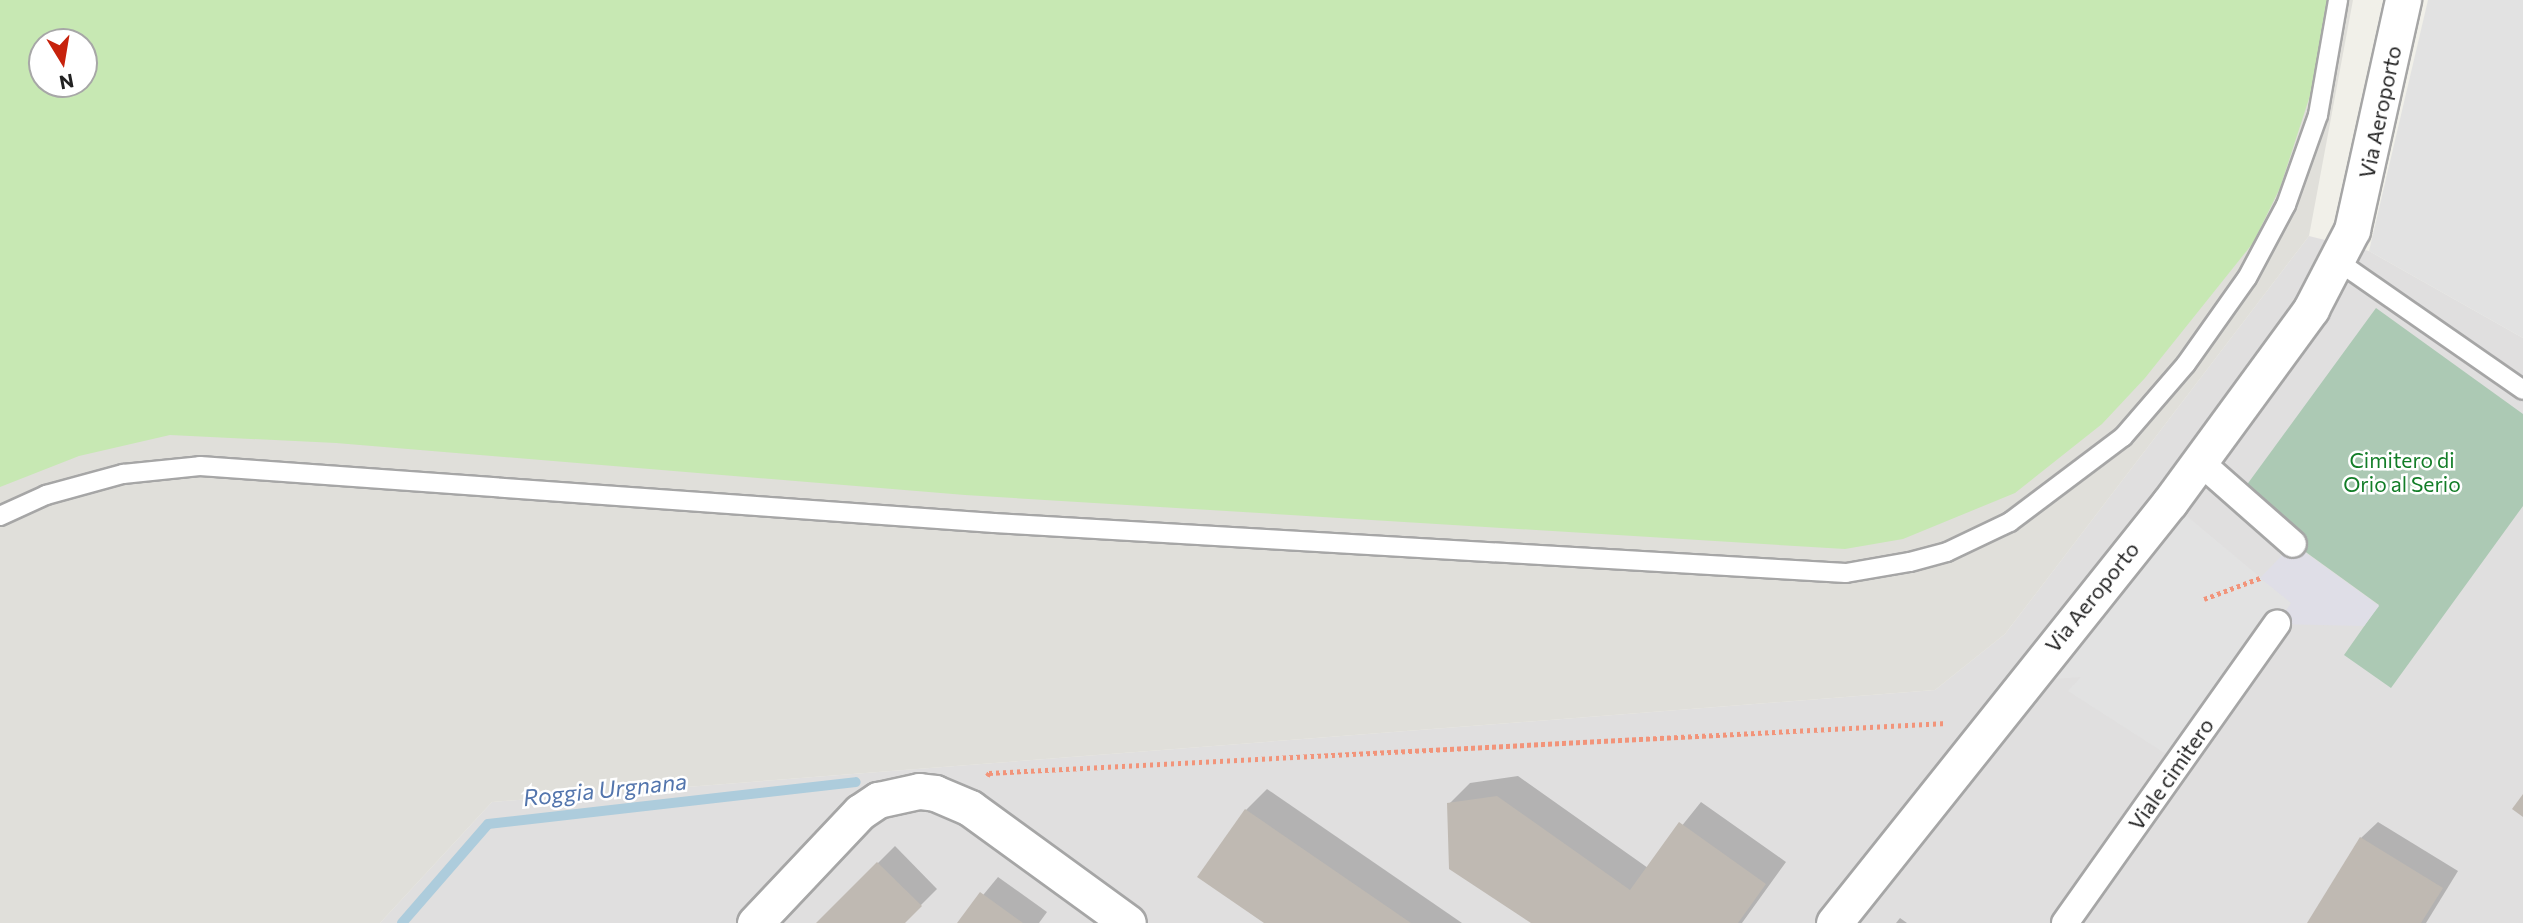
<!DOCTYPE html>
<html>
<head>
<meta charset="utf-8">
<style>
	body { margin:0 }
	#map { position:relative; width:2523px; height:923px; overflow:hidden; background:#f1f0e9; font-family:Commissioner,sans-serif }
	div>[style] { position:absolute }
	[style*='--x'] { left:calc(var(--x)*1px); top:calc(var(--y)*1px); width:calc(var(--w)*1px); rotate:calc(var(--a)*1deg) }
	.residential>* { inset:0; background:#e0dfdf }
	.airport>* { inset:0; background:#e0dfda }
	.grass>* { inset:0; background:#c7e8b3 }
	.cemetery>* { inset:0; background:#acc9b4 }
	.parking>* { inset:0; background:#e2e2e2 }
	.plaza>* { inset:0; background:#dfdee7 }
	.shadow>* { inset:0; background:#0003 }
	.stream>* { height:10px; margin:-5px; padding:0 5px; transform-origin:5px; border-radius:5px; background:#adccdc }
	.building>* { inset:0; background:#bfb9b2 }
	.path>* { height:4.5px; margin-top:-2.25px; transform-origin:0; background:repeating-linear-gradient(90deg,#f2947a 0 3.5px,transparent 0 7px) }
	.roads { filter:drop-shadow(2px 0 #a6a6a6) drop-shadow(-2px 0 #a6a6a6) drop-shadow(0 2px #a6a6a6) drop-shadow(0 -2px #a6a6a6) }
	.service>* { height:18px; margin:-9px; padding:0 9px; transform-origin:9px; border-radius:9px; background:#fff }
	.pedestrian>* { height:26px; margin:-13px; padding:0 13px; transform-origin:13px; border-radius:13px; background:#fff }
	.minor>* { height:35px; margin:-17.5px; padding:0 17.5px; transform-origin:17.5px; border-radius:17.5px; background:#fff }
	span { translate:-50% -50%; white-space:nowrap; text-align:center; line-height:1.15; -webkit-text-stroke:5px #fff; paint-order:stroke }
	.street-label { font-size:21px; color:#222 }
	.park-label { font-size:21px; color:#137d28 }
	.water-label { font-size:23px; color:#5375ad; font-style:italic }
	.north { position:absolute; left:28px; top:28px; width:70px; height:70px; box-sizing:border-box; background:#fff; border:2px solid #a7a7a7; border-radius:50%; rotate:169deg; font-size:19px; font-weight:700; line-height:28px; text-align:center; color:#222 }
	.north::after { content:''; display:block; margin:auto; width:24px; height:32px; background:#c7220c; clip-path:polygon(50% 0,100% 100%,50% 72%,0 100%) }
</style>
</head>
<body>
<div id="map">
	<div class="residential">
		<div style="clip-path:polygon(2309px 236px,2369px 251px,2523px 338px,2523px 923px,380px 923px,492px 802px,1935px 690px,2005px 634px)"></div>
	</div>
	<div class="airport">
		<div style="clip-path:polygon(evenodd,0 0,2353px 0,2309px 236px,2005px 634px,1935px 690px,492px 802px,380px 923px,0 923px,0 0,42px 42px,84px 42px,84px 84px,42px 84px,42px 42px)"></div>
	</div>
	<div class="grass">
		<div style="clip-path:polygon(evenodd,0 0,2330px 0,2318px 71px,2280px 188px,2253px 243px,2145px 378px,2102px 424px,2015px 493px,1903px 539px,1845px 549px,965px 495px,336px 443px,170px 435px,79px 456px,0 487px,0 0,42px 42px,84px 42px,84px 84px,42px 84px,42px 42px)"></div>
	</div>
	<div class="cemetery">
		<div style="clip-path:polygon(2376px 308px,2523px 414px,2523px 506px,2391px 688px,2344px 655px,2379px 605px,2235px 501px)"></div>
	</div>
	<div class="parking">
		<div style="clip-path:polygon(2428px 0,2523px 0,2523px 338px,2369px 251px)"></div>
		<div style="clip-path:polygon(2170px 502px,2291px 603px,2180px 763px,2068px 691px,2081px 677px,2024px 681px)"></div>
	</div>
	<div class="plaza">
		<div style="clip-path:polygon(2293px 544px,2379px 606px,2364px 626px,2277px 624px,2291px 603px,2260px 578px)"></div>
	</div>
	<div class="shadow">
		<div style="clip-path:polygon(1518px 776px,1648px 868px,1701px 802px,1786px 862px,1742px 923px,1534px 923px,1449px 804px,1470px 783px)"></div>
		<div style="clip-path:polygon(1267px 789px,1462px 923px,1267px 923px,1200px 876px,1246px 810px)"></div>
		<div style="clip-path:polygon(2378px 822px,2458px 871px,2426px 923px,2309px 923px,2361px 838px)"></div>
		<div style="clip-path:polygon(895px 846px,937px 889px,903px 923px,818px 923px)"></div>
		<div style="clip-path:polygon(998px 877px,1047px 912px,1039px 923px,960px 923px)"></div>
		<div style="clip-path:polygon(1900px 918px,1907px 923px,1896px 923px)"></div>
	</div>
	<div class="stream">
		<div style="--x:402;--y:923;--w:131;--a:-49"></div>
		<div style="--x:488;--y:824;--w:370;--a:-6.5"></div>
	</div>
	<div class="building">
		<div style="clip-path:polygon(2523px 794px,2523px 817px,2512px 809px)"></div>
		<div style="clip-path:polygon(1497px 796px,1630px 890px,1679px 822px,1766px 884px,1738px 923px,1531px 923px,1449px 869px,1447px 803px)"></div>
		<div style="clip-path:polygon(1245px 809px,1411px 923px,1264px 923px,1197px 877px)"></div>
		<div style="clip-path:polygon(2360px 837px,2443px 888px,2421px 923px,2307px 923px)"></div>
		<div style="clip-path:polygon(877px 862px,922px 906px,905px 923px,816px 923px)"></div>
		<div style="clip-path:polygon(980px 892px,1023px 923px,957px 923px)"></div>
	</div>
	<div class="path">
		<div style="--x:2204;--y:599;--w:60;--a:-20.6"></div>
		<div style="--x:987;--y:776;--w:4;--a:-56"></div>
		<div style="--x:989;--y:773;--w:959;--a:-2.99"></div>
	</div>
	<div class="roads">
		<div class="service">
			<div style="--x:2339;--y:262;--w:224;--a:34.8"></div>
			<div style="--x:0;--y:516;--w:51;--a:-24.5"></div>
			<div style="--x:46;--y:495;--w:80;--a:-15.3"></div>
			<div style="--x:123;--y:474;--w:77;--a:-5.9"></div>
			<div style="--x:200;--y:466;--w:796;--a:4.11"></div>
			<div style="--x:994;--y:523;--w:853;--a:3.36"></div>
			<div style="--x:1846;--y:573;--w:65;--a:-9.8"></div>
			<div style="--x:1910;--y:562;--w:38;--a:-15"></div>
			<div style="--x:1947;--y:552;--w:70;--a:-25.5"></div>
			<div style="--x:2010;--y:522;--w:141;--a:-37"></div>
			<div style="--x:2123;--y:437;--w:96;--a:-49.2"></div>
			<div style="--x:2186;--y:364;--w:105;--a:-54.7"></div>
			<div style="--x:2247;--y:278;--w:83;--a:-61.9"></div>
			<div style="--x:2286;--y:205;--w:96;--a:-70.4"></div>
			<div style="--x:2318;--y:115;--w:117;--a:-80.1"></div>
		</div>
		<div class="pedestrian">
			<div style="--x:2199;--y:461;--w:125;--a:41.4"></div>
			<div style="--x:2065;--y:923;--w:367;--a:-54.7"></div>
		</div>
		<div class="minor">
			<div style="--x:755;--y:923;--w:153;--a:-46.6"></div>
			<div style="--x:860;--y:812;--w:22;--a:-34"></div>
			<div style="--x:878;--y:800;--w:42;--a:-12.4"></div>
			<div style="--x:919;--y:791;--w:16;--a:7"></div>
			<div style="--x:935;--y:793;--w:38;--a:23"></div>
			<div style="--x:970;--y:808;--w:195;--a:36"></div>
			<div style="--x:1834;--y:923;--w:539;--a:-51.41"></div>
			<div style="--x:2170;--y:502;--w:239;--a:-53.8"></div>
			<div style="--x:2311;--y:309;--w:89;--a:-62.6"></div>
			<div style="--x:2352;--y:230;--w:236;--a:-77.5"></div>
		</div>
	</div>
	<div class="street-label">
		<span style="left:2380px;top:112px;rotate:-78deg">Via Aeroporto</span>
		<span style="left:2092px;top:597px;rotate:-51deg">Via Aeroporto</span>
		<span style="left:2171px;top:774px;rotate:-55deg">Viale cimitero</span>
	</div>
	<div class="park-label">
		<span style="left:2402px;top:472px">Cimitero di<br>Orio al Serio</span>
	</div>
	<div class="water-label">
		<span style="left:605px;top:789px;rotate:-6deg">Roggia Urgnana</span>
	</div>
	<div class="north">N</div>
</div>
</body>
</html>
